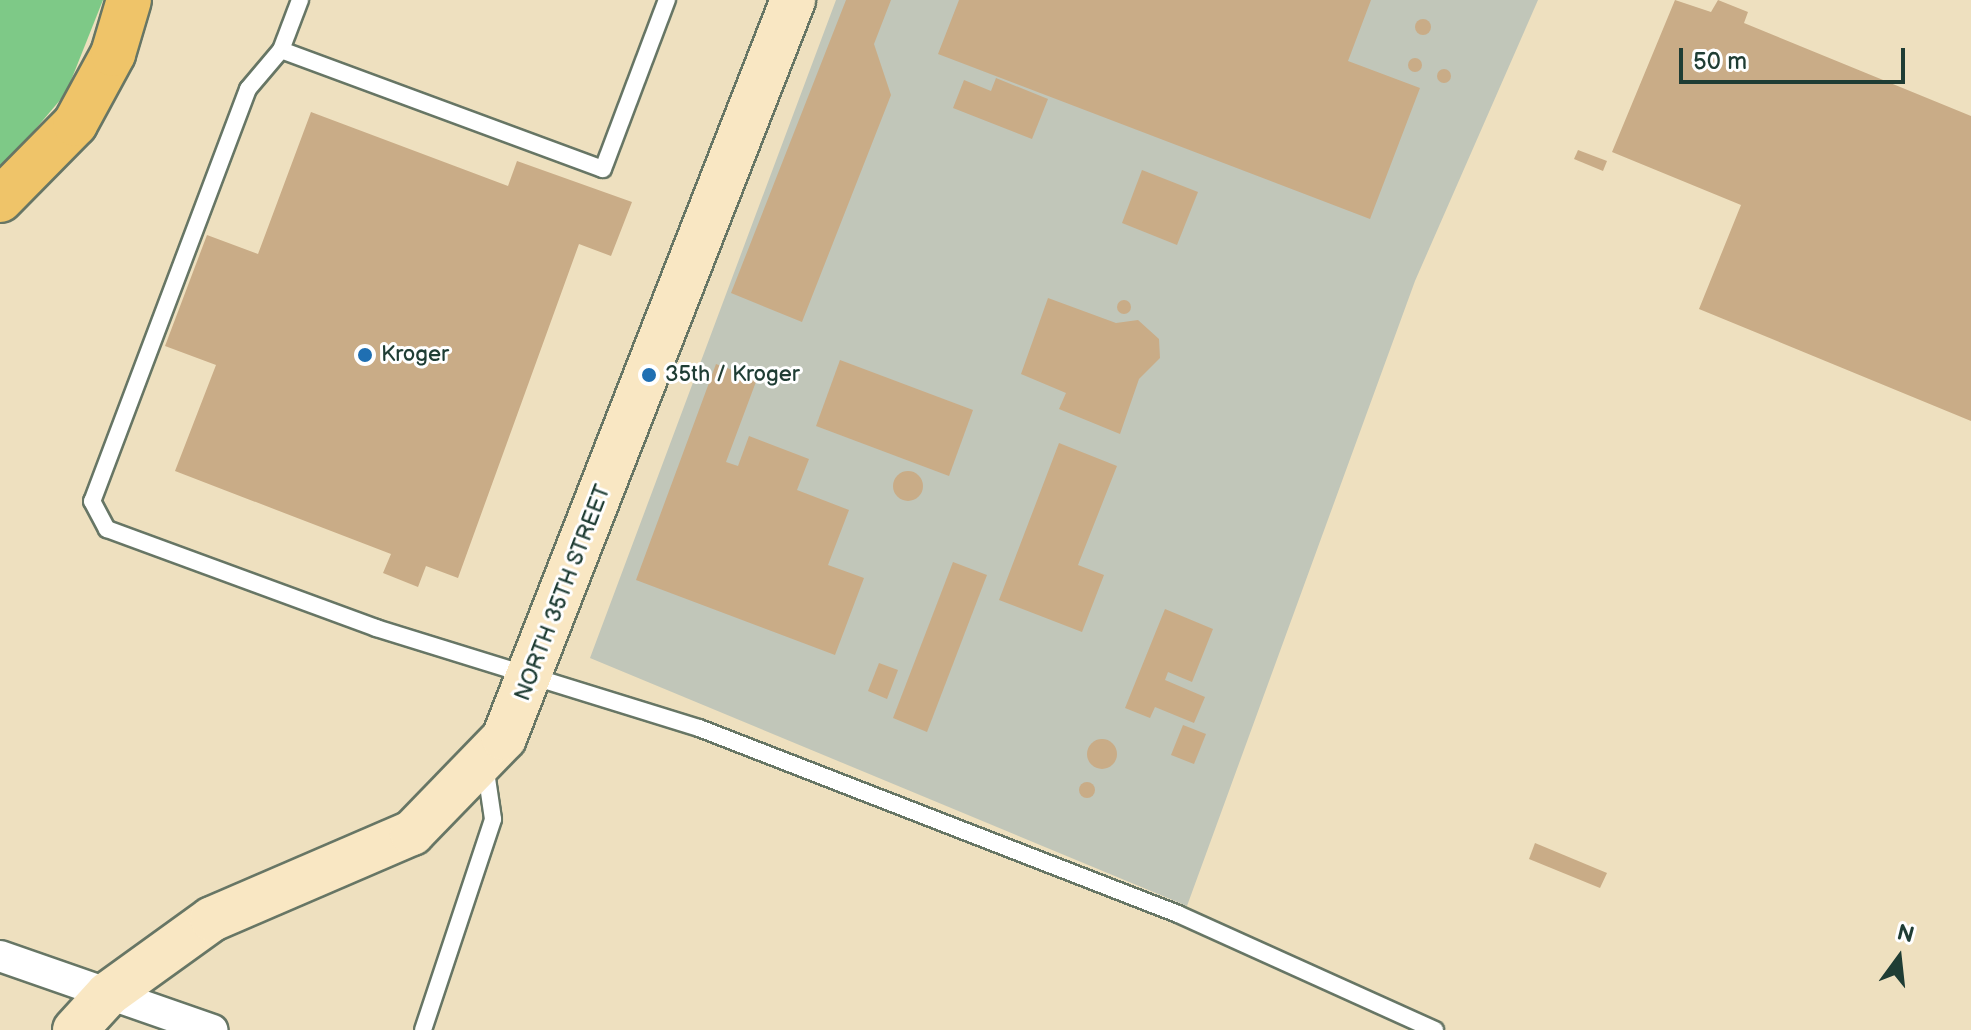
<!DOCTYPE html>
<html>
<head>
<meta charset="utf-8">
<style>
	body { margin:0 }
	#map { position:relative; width:1971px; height:1030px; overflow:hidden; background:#eee0bf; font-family:"Balsamiq Sans",sans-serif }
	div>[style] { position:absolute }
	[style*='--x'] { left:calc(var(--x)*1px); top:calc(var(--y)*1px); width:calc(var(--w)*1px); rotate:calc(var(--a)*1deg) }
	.industrial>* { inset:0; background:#c1c6b9 }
	.green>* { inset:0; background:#7ec987 }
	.building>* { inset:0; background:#c9ac87 }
	.round { border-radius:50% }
	.roads { filter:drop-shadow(2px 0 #677665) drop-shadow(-2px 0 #677665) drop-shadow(0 2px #677665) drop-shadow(0 -2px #677665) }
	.lane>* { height:16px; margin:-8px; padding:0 8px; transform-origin:8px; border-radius:8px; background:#fff }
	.street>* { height:30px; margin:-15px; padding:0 15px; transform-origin:15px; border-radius:15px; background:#fff }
	.secondary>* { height:44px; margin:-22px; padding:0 22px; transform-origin:22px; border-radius:22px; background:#f9e7c3 }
	.highway>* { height:44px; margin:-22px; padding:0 22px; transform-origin:22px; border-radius:22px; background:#efc469 }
	.dots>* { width:22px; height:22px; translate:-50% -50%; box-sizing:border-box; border:4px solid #fff; border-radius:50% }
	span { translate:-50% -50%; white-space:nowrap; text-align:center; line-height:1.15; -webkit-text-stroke:6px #fff; paint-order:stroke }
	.poi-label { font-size:22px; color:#1f3d34 }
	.left { translate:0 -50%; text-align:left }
	.street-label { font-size:22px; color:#1f3d34 }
	.north { position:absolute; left:1859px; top:918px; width:80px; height:80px; -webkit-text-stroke:6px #fff; paint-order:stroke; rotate:15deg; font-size:22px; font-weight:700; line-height:32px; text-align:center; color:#1f3d34 }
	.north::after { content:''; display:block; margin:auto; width:28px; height:36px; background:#1f3d34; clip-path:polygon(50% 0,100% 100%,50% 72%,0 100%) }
	.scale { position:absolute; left:1679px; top:48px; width:226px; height:36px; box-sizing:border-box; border:4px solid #1f3d34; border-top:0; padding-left:10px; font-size:24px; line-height:28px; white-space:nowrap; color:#1f3d34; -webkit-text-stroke:6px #fff; paint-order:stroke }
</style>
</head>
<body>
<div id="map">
	<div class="industrial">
		<div style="clip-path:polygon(836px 0,1538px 0,1415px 281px,1187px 906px,590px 658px)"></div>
	</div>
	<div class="green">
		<div style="clip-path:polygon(0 0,103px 0,66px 93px,0 171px)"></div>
	</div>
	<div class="building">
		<div style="clip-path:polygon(846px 0,891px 0,874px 44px,891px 95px,802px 322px,731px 293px)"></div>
		<div style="clip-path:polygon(959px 0,1371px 0,1348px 61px,1420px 88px,1370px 219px,938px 54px)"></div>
		<div style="clip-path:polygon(1675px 0,1711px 12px,1718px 0,1748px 12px,1744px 23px,1971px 116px,1971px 421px,1699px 309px,1741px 205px,1612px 152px)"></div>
		<div class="round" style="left:1415px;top:19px;width:16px;height:16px"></div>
		<div class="round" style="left:1408px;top:58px;width:14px;height:14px"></div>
		<div class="round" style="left:1437px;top:69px;width:14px;height:14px"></div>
		<div style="clip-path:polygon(996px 78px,1048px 99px,1032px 139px,953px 108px,964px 80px,991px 91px)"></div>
		<div style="clip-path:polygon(311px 112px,508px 186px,517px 161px,632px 202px,611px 256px,579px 244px,458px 578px,426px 566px,418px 587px,383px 573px,391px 554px,175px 471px,216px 365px,165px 346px,207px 235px,258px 254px)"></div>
		<div style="clip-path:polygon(1578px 150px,1607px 161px,1603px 171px,1574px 159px)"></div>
		<div style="clip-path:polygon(1142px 170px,1198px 192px,1177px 245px,1122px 223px)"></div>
		<div style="clip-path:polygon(1048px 298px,1116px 323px,1138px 320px,1159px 339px,1160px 358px,1139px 379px,1120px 434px,1059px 409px,1066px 393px,1021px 374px)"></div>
		<div class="round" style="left:1117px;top:300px;width:14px;height:14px"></div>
		<div style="clip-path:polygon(840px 360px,973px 410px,949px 476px,816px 426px)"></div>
		<div style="clip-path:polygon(716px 364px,757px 379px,726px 462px,738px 466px,749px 436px,809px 459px,797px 490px,849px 510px,828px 565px,864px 578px,835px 655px,636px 580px)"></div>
		<div style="clip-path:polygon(1059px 443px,1117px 466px,1078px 565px,1104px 575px,1082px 632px,999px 600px)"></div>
		<div class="round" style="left:893px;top:471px;width:30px;height:30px"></div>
		<div style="clip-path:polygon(953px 562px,987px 575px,927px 732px,893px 718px)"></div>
		<div style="clip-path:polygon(1165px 609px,1213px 629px,1192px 682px,1168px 672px,1165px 680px,1205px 697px,1194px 723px,1155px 707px,1150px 718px,1125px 708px)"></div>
		<div style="clip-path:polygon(879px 663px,898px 670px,887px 699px,868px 691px)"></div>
		<div style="clip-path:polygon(1183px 725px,1206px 734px,1194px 764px,1171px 755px)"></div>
		<div class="round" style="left:1087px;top:739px;width:30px;height:30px"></div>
		<div class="round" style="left:1079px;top:782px;width:16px;height:16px"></div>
		<div style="clip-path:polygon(1535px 843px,1607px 873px,1600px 888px,1529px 859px)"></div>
	</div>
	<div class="roads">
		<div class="lane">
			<div style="--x:300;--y:0;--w:53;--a:110.8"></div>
			<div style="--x:281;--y:50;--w:343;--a:20.3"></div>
			<div style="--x:603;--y:169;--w:181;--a:-69.3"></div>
			<div style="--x:281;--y:50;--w:51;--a:130.2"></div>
			<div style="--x:248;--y:89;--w:441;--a:110.7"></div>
			<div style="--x:92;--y:501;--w:32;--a:62"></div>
			<div style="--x:107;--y:529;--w:287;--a:20.2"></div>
			<div style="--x:376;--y:628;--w:338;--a:17.2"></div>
			<div style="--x:699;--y:728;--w:514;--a:21.22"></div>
			<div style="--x:1178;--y:914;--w:282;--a:24.3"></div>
			<div style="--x:423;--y:1030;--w:222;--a:-71.6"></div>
			<div style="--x:493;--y:819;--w:55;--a:-98.4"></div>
		</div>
		<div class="street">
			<div style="--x:0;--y:956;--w:225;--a:19.2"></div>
		</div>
		<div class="secondary">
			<div style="--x:75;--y:1030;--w:49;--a:-47.5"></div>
			<div style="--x:108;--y:994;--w:128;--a:-35.8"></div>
			<div style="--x:212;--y:919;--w:218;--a:-23.3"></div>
			<div style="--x:412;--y:833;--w:132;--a:-45.9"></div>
			<div style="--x:504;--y:738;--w:793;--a:-68.61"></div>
		</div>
		<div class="highway">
			<div style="--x:0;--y:200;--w:107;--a:-45.4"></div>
			<div style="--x:75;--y:124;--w:80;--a:-61.5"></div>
			<div style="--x:113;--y:54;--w:56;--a:-73.5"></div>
		</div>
	</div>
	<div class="dots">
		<div style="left:365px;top:355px;background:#1f6fb2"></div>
		<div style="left:649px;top:375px;background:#1f6fb2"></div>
	</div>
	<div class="poi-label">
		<span class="left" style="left:381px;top:355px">Kroger</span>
		<span class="left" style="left:665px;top:375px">35th / Kroger</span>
	</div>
	<div class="street-label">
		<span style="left:563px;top:593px;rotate:-69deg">NORTH 35TH STREET</span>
	</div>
	<div class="north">N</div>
	<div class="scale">50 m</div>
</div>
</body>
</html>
